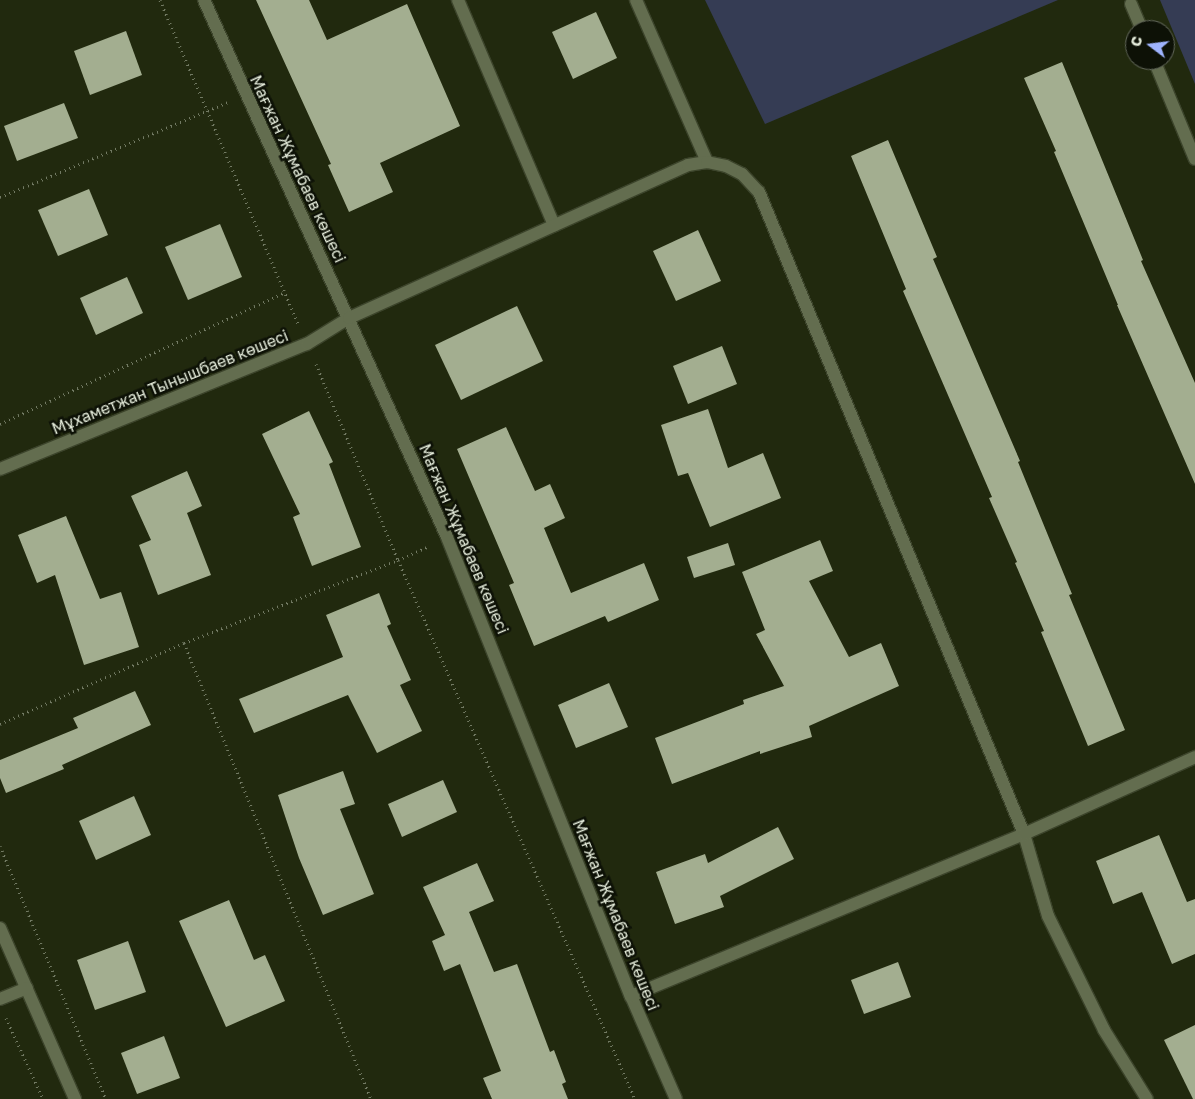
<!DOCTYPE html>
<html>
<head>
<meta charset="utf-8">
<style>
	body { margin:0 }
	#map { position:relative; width:1195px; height:1099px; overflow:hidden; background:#21290e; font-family:"Golos Text",sans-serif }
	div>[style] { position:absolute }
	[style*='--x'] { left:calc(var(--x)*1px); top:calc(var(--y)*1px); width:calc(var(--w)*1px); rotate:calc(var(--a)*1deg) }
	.green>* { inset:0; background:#353c54 }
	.building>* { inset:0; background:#a3ae90 }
	.path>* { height:3px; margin-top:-1.5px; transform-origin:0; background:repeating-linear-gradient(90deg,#727a63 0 1px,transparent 0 5px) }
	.roads { filter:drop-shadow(1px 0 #3c442b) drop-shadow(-1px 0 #3c442b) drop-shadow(0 1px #3c442b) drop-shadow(0 -1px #3c442b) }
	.service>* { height:12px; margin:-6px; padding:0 6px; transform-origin:6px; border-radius:6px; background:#636d4f }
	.minor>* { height:12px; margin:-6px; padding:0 6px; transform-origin:6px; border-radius:6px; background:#636d4f }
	span { translate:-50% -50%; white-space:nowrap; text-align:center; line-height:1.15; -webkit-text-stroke:5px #0d1106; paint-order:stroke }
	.street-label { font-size:16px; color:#e4ebda }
	.north { position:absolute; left:1125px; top:20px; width:50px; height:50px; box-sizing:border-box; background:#0d1106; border:1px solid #63685b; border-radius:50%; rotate:285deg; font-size:14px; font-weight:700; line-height:20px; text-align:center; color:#e4ebda }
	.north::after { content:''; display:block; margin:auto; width:18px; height:22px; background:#9eb3fd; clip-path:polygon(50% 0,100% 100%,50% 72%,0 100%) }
</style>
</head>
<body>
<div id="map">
	<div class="green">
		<div style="clip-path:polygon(705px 0,1058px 0,765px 124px)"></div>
		<div style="clip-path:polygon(1160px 0,1195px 0,1195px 84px)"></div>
	</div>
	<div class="building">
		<div style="clip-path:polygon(256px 0,309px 0,327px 40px,407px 4px,460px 126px,380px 163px,393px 192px,349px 212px,328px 165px,331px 164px)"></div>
		<div style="clip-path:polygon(596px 12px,617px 58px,573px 79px,552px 32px)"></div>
		<div style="clip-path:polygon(126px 31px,142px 75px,90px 95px,74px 51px)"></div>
		<div style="clip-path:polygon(1062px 62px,1143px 260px,1141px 261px,1195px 383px,1195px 484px,1117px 305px,1118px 305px,1054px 152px,1056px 151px,1024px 78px)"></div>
		<div style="clip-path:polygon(64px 103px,78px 138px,17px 161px,4px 126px)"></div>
		<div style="clip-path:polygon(888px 140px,937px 257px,933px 259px,1020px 461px,1018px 462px,1072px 594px,1069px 595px,1125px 730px,1088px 746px,1041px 632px,1044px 631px,1015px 563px,1017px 562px,989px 498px,992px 497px,903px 291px,906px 289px,851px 156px)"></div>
		<div style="clip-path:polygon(89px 189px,108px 235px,58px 256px,38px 210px)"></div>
		<div style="clip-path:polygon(220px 224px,242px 277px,188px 300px,165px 247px)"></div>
		<div style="clip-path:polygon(698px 230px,721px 281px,676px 301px,653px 251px)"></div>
		<div style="clip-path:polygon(127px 277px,143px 313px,96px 335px,80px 298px)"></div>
		<div style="clip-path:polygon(517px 306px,543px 361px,461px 400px,435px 345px)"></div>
		<div style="clip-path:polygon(722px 346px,737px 384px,688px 404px,673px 366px)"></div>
		<div style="clip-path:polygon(708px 409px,728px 468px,763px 453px,781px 498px,710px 527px,688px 473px,678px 476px,661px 425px)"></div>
		<div style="clip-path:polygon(309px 411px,333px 462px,329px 464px,361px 547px,312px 566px,293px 517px,300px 514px,262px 434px)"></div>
		<div style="clip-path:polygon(506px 427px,535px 491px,550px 484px,565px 518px,544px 528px,571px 593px,644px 563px,659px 600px,608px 622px,605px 616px,534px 646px,509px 585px,514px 583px,457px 449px)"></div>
		<div style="clip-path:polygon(187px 471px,202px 506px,187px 513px,211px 575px,158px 595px,139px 545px,151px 540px,131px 496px)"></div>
		<div style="clip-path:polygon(66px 516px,100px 599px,121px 592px,139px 647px,84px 665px,55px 575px,37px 583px,18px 535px)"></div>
		<div style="clip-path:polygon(820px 540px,833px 571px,809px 581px,849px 657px,881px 643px,899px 686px,809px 726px,812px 737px,760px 754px,760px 751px,672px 784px,655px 738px,744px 704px,743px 700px,784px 686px,756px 634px,765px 630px,742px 572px)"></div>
		<div style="clip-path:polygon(728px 543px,735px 565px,694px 578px,687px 557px)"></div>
		<div style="clip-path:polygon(379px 593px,391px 624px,387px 626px,411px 680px,400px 685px,422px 731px,377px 753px,348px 695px,254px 733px,239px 699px,343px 657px,326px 615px)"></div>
		<div style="clip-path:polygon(609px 683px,628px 727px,576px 748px,558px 705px)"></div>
		<div style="clip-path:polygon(135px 691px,151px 725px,62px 765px,64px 769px,6px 793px,0 778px,0 760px,78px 728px,73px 718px)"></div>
		<div style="clip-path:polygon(343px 771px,355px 804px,340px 809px,374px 894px,323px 915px,299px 858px,278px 795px)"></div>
		<div style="clip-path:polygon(443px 780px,457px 812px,402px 837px,388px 804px)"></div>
		<div style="clip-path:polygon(134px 796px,151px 835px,96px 860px,79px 821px)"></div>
		<div style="clip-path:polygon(778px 827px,794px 859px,720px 896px,724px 907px,675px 924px,656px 872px,705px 854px,708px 863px)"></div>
		<div style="clip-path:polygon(1159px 835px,1187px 902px,1195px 899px,1195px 954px,1172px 964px,1142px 892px,1113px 904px,1096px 861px)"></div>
		<div style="clip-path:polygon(477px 863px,494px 901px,469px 912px,494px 972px,517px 964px,550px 1052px,554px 1050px,566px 1082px,562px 1084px,568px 1099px,492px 1099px,483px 1078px,501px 1071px,460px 964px,444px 971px,432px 941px,445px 935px,423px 887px)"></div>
		<div style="clip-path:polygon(229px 900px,254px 960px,265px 955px,285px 1001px,226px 1027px,179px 921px)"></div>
		<div style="clip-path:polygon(128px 941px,146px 992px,95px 1010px,77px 960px)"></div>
		<div style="clip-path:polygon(898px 962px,911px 997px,864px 1014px,851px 980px)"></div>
		<div style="clip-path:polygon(1195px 1025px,1195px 1099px,1193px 1099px,1164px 1040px)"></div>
		<div style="clip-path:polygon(164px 1036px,180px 1078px,137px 1094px,121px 1053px)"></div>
	</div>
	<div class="path">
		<div style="--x:160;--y:0;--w:354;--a:66.9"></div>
		<div style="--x:0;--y:197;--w:247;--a:-22.6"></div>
		<div style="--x:316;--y:364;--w:212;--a:67.3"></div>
		<div style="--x:398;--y:560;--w:589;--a:66.26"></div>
		<div style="--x:0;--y:424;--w:313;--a:-24.8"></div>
		<div style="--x:184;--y:643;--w:493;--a:67.7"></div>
		<div style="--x:0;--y:724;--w:201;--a:-23.8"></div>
		<div style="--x:184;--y:643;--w:230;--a:-21.2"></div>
		<div style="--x:398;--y:560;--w:34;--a:-24"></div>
		<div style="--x:0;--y:846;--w:274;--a:67.3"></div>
		<div style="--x:6;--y:1018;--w:89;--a:65.4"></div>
	</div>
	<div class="roads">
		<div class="service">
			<div style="--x:458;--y:0;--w:245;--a:66.9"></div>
		</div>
		<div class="minor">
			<div style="--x:204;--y:0;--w:589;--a:65.65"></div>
			<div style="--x:447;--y:537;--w:495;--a:68.2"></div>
			<div style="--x:631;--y:996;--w:112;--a:66.4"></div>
			<div style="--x:636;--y:0;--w:177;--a:66.3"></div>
			<div style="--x:1131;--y:4;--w:28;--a:67"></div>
			<div style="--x:1154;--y:60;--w:107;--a:67.5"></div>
			<div style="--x:0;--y:469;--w:331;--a:-22.2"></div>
			<div style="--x:307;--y:344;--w:49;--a:-31.8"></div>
			<div style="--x:349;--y:318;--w:372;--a:-24.3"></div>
			<div style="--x:688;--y:165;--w:19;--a:-9"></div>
			<div style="--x:707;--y:162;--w:19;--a:12"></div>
			<div style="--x:726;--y:166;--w:18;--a:27"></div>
			<div style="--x:742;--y:174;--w:25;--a:47"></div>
			<div style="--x:759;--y:192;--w:695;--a:67.57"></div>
			<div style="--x:1024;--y:834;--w:85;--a:73.7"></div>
			<div style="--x:1048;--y:916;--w:127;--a:63.8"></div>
			<div style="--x:1104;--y:1030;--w:81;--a:58.1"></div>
			<div style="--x:0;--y:928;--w:187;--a:66.3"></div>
			<div style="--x:631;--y:996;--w:425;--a:-22.4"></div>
			<div style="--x:1024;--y:834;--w:188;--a:-24.2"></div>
			<div style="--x:0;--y:999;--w:29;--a:-22"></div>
		</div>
	</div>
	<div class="street-label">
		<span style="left:298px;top:169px;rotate:65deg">Мағжан Жұмабаев көшесі</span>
		<span style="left:170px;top:382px;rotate:-22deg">Мұхаметжан Тынышбаев көшесі</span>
		<span style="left:464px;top:539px;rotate:67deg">Мағжан Жұмабаев көшесі</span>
		<span style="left:616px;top:915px;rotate:68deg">Мағжан Жұмабаев көшесі</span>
	</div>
	<div class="north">С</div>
</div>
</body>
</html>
